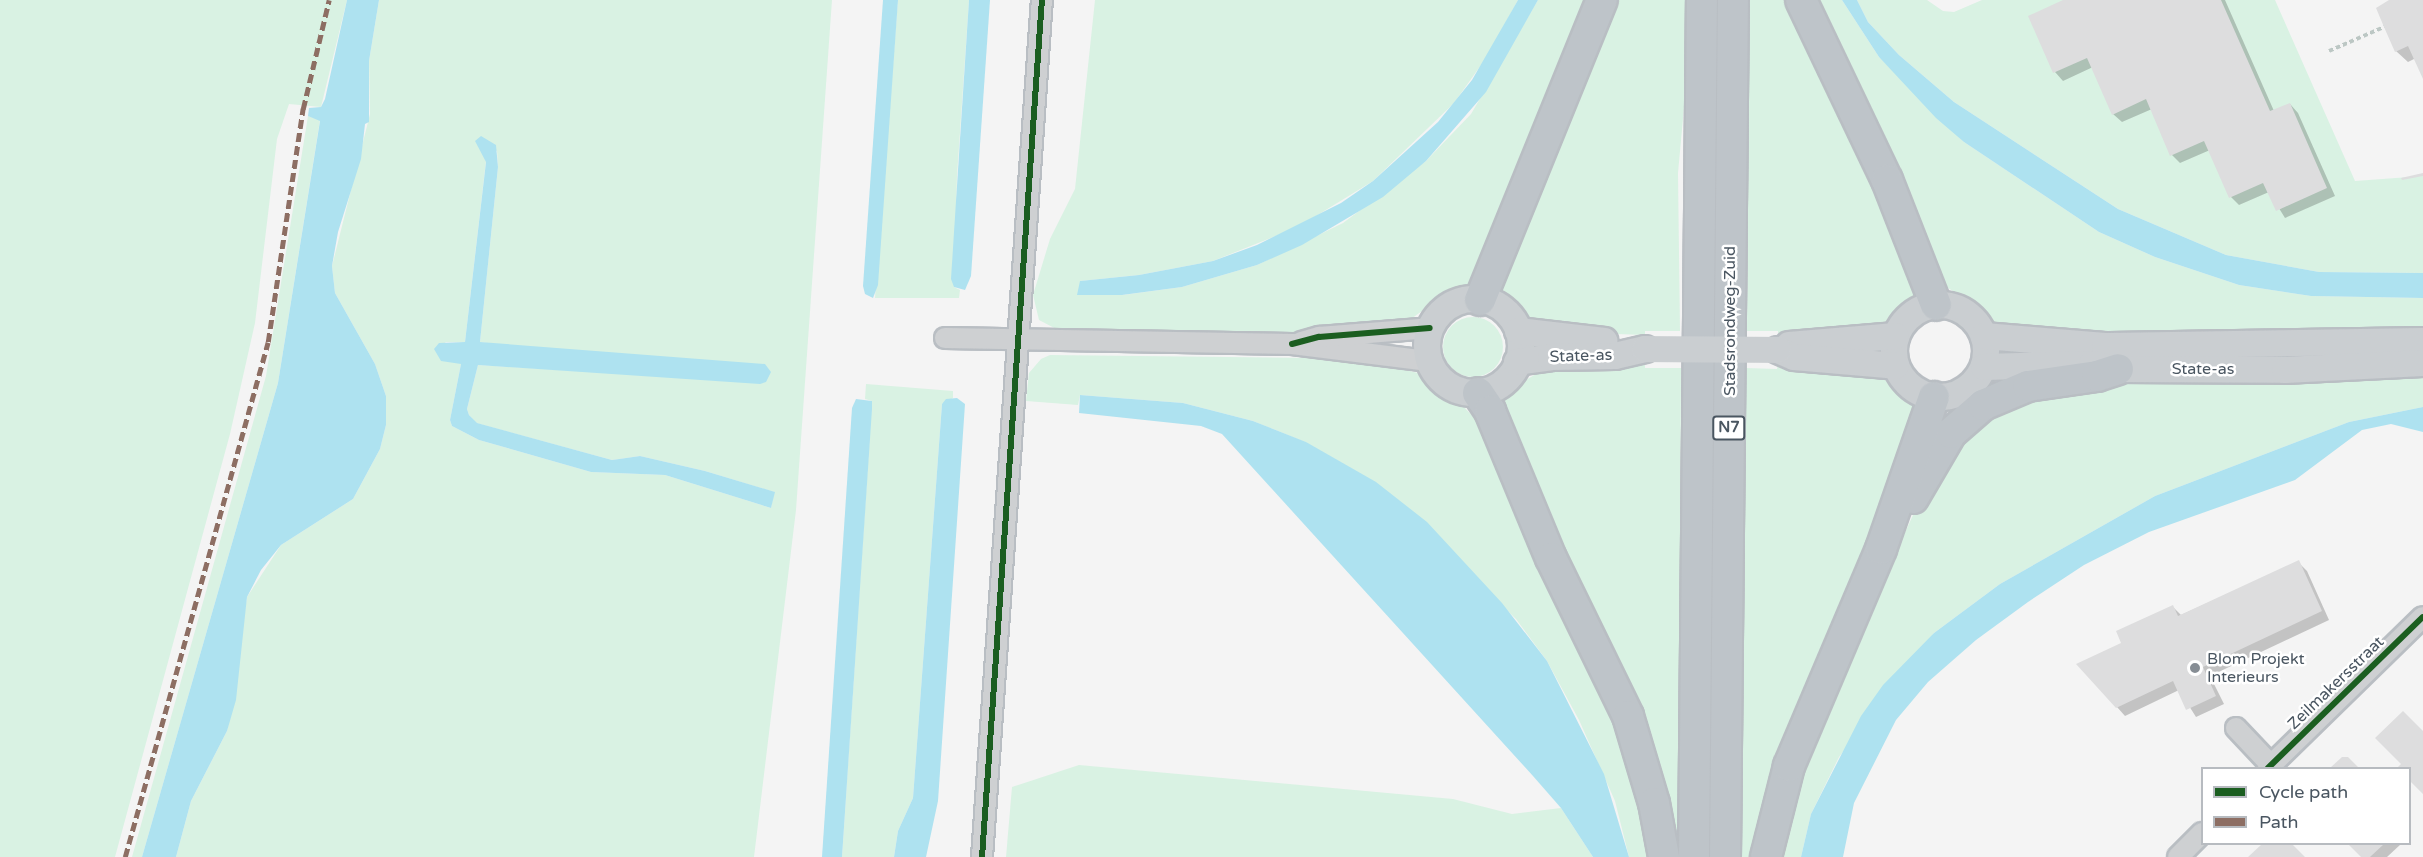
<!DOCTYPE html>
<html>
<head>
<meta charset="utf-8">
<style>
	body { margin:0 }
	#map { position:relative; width:2423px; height:857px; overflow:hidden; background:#f4f4f4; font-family:"Varela Round",sans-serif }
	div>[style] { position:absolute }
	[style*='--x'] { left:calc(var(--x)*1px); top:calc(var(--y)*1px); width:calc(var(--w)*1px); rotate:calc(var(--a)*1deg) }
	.green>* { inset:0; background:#d9f2e3 }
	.round { border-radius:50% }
	.water>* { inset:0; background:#aee2f0 }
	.shadow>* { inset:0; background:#0003 }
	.building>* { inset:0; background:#ddddde }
	.path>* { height:4px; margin-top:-2px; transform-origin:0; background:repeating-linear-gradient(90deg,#bcc7c4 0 4.5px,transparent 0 7.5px) }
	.roads { filter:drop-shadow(2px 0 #b9bec3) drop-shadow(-2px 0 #b9bec3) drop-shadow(0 2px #b9bec3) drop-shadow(0 -2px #b9bec3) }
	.minor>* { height:20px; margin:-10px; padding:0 10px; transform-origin:10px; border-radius:10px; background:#ced0d2 }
	.major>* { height:26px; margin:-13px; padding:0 13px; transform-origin:13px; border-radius:13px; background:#caced1 }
	.major>.ring { margin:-13px; padding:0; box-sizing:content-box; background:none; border:26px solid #caced1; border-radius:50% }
	.highway>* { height:30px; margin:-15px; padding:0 15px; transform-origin:15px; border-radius:15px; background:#bec4c9 }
	.major-bridge>* { height:26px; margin:-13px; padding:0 13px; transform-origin:13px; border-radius:13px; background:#caced1 }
	.quiet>* { height:4.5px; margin-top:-2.25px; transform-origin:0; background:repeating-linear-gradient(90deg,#8d6e63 0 9px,transparent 0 13.5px) }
	.cycleway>* { height:6px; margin:-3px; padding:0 3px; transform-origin:3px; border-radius:3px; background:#1b5e20 }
	.dots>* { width:16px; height:16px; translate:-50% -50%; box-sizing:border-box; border:3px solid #fff; border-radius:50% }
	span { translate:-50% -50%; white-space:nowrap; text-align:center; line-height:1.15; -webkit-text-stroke:5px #fff; paint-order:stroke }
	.shield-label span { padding:2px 4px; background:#fff; border:2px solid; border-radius:4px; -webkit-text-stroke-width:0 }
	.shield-label { font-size:15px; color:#4a5661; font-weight:700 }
	.street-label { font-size:16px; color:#4a5661 }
	.poi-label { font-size:16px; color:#4a5661 }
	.left { translate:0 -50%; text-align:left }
	.legend { position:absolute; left:2201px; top:767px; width:210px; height:78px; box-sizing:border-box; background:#fff; border:2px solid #b7bbc0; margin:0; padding:8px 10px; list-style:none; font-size:18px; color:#4a5661 }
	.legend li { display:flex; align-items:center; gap:12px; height:30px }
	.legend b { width:30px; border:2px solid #b7bbc0 }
</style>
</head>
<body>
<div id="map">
	<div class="green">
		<div style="clip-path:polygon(0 0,347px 0,321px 107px,289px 104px,277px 139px,255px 323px,230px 434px,115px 857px,0 857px)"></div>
		<div style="clip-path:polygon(evenodd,379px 0,832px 0,796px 510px,754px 857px,176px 857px,191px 801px,227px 731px,247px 597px,281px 545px,353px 499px,380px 449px,386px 425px,386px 396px,375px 364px,335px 293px,332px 266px,370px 114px,369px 61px,379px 0,480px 147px,497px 151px,498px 167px,480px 342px,766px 382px,478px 365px,467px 409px,469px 415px,476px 423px,612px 460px,640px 456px,705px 471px,774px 492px,771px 508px,665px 475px,591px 472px,479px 440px,452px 426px,450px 420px,461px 364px,445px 342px,465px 342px,486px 161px,480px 147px)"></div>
		<div style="clip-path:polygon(898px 0,969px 0,957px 176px,954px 287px,960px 290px,959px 298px,875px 298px)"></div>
		<div style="clip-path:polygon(1095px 0,1518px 0,1486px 58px,1454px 103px,1373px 181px,1298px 227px,1213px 261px,1139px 275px,1080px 281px,1123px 295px,1182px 287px,1257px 265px,1343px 223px,1426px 161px,1471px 114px,1538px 0,1592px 0,1481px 273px,1470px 285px,1441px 297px,1407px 322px,1294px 333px,1062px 332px,1039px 320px,1033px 295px,1050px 239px,1075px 189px)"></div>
		<div style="clip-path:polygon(1609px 0,1687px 0,1686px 86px,1678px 173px,1680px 331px,1645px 331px,1645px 335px,1587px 333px,1529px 321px,1493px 293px)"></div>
		<div style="clip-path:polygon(1749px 0,1792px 0,1923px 298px,1901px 311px,1899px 309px,1883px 324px,1783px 332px,1782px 337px,1778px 336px,1778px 331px,1747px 331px)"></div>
		<div style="clip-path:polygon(1808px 0,1842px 0,1879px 57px,1964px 142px,2099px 232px,2155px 257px,2239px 285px,2311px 296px,2423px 298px,2423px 332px,2143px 338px,1996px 326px,1977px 306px,1940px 283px)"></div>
		<div style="clip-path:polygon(1857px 0,1927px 0,1943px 11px,1954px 12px,1982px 0,2275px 0,2355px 181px,2423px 176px,2423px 273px,2319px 272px,2226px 255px,2118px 209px,1954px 102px,1899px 55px,1868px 22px)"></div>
		<div style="clip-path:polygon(308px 116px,320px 120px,278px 383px,142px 857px,132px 857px,266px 376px)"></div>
		<div class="round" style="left:1443px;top:317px;width:60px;height:60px"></div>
		<div style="clip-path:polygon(1050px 355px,1313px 358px,1394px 363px,1393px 367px,1418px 373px,1434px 392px,1464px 407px,1480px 424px,1602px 678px,1655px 857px,1629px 857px,1615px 801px,1579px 720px,1547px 661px,1516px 619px,1376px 483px,1305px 442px,1253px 421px,1183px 403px,1080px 395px,1078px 405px,1026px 401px,1029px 373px,1041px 359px)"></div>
		<div style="clip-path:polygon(1645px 363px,1645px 368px,1681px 368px,1679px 849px,1670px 848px,1493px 399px,1543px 370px)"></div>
		<div style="clip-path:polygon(1778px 364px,1881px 376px,1896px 390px,1922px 403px,1867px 550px,1836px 615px,1792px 729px,1759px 857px,1740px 857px,1746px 368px,1777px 369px)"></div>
		<div style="clip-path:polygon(2423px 373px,2423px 407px,2349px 422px,2155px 496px,2000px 584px,1934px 633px,1839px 757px,1811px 814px,1801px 857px,1775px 857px,1796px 771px,1929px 480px,1940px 460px,2005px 404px,2114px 381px)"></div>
		<div style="clip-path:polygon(866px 384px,953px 391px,953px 398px,942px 404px,913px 798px,898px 831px,894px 857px,842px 857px,872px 401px,865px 399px)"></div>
		<div style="clip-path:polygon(1079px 765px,1453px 799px,1512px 814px,1561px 808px,1593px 857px,1006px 857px,1012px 787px)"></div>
	</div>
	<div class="water">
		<div style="clip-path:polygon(347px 0,379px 0,369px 61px,369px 122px,365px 124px,361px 159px,338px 232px,332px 266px,335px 293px,375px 364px,386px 396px,386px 425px,380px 449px,353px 499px,281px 545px,261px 570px,247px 597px,236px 700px,227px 731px,191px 801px,176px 857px,142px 857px,278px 383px,320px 121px,308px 116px,309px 108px,321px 107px,325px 99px)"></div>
		<div style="clip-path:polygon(883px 0,898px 0,878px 285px,873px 298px,865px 294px,863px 286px)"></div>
		<div style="clip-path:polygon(969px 0,990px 0,971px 276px,965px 290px,954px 287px,951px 279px)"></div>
		<div style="clip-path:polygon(1518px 0,1538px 0,1486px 92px,1426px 161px,1383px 197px,1302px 245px,1257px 265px,1182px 287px,1122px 295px,1077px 295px,1080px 281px,1139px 275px,1213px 261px,1257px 245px,1341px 203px,1373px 181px,1438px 122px,1472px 80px)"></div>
		<div style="clip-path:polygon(1842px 0,1857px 0,1868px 22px,1899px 55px,1954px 102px,2118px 209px,2226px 255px,2319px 272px,2423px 273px,2423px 298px,2311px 296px,2239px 285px,2155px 257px,2099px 232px,1964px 142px,1936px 118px,1879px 57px)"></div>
		<div style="clip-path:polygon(481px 136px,496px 145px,498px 167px,480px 342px,765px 364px,771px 372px,766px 382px,760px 384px,478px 365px,467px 409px,469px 415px,477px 423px,612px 460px,640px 456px,705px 471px,775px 492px,771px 508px,665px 475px,591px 472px,479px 440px,452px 426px,450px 420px,461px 364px,441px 361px,434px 349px,439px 343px,465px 342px,486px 162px,475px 141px)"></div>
		<div style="clip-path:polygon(1080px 395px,1183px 403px,1253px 421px,1306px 442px,1376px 482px,1427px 522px,1502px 603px,1547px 661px,1604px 774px,1629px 857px,1593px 857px,1561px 808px,1533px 776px,1222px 434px,1201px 426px,1079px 413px)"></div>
		<div style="clip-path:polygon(957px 398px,965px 404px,938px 801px,926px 857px,894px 857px,898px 831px,913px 798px,942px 404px,946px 399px)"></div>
		<div style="clip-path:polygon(856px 399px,872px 401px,872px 409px,842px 857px,822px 857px,852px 408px)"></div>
		<div style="clip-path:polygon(2423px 407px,2423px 432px,2391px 424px,2362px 430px,2295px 480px,2149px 532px,2084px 565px,2028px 602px,1976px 640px,1928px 682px,1896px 720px,1854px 803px,1843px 857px,1801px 857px,1811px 814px,1861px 716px,1883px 685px,1934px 633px,2000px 584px,2155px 496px,2349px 422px)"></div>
	</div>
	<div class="shadow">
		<div style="clip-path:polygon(2067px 0,2225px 0,2274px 111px,2290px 104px,2298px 113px,2335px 196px,2285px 218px,2269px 192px,2239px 205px,2231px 197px,2210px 150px,2180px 163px,2172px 155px,2152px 109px,2122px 122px,2113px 114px,2093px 67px,2063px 81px,2055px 72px)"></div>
		<div style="clip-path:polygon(2390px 0,2423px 0,2423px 75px,2416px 58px,2408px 62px,2396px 51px)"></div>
		<div style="clip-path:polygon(2298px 562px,2307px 571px,2329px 620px,2210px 676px,2224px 704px,2196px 717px,2179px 690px,2125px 716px,2117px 707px,2123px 644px,2173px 607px,2181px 615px)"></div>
		<div style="clip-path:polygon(2350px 844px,2401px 844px,2387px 857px,2364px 857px)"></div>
	</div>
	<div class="building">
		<div style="clip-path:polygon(2063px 0,2221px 0,2270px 111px,2290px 103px,2327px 188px,2276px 211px,2263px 183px,2229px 198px,2204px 141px,2170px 156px,2146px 99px,2112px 115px,2087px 58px,2053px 73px,2028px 16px)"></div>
		<div style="clip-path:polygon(2389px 0,2423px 0,2423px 79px,2408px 46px,2395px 52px,2384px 27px,2376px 8px)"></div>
		<div style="clip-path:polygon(2423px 173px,2423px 176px,2402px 180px,2401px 178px)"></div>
		<div style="clip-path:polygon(2299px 560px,2322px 611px,2203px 667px,2216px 696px,2186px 710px,2173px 681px,2116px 708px,2076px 664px,2121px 643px,2116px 631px,2173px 605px,2178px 616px)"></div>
		<div style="clip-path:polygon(2403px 711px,2423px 731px,2423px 794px,2410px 781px,2410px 768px,2397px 768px,2401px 764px,2375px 738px)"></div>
		<div style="clip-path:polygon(2342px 757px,2348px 757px,2359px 768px,2330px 768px)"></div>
		<div style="clip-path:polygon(2262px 844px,2292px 844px,2305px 857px,2248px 857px)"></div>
		<div style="clip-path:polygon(2348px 844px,2384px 844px,2370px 857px,2361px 857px)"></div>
	</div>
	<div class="path">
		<div style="--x:2329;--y:51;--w:60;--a:-23.6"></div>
	</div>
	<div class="roads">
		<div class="minor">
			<div style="--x:945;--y:338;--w:347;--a:1"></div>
			<div style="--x:1292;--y:344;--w:138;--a:7.1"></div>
			<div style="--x:1301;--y:342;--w:19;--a:-16"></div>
			<div style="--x:1319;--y:337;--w:111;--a:-4.6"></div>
			<div style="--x:2236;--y:728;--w:51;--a:46.6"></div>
			<div style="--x:2268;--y:768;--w:216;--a:-44.3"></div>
			<div style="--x:982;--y:857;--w:859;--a:-86"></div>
			<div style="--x:2178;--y:857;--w:34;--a:-45"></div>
		</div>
		<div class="major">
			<div class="ring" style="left:1427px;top:299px;width:68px;height:68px"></div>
			<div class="ring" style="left:1894px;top:305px;width:66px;height:66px"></div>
			<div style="--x:1518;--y:331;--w:87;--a:6.6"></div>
			<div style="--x:1984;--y:336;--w:121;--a:4.7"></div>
			<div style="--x:2105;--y:346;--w:318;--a:-0.9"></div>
			<div style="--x:1789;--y:345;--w:107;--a:-4.8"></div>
			<div style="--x:1778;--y:350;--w:17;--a:24"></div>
			<div style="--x:1794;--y:357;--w:102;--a:5"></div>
			<div style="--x:1517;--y:362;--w:34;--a:-8"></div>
			<div style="--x:1551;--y:357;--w:64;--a:-0.9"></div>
			<div style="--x:1615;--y:356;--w:31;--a:-13"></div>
			<div style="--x:1984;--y:367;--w:108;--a:-1.6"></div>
			<div style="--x:2092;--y:364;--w:26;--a:11"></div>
			<div style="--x:2118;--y:369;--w:167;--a:0.3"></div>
			<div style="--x:2285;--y:370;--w:138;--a:-2.9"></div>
		</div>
		<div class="highway">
			<div style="--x:1801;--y:0;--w:199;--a:64.5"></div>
			<div style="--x:1887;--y:180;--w:134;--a:68.6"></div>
			<div style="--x:1480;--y:300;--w:324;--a:-67.9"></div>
			<div style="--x:1478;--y:393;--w:22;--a:56"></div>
			<div style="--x:1490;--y:411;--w:159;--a:67.5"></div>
			<div style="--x:1551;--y:558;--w:176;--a:64"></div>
			<div style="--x:1628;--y:716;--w:91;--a:73.4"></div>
			<div style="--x:1654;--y:803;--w:55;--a:79.5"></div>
			<div style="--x:1913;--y:498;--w:75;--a:-59.7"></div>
			<div style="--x:1951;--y:433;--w:43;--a:-41.2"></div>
			<div style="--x:1983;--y:405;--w:49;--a:-22.9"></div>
			<div style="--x:2028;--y:386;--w:70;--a:-8.2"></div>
			<div style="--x:2097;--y:376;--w:22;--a:-18"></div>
			<div style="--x:1694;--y:857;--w:857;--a:-89.47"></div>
			<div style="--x:1725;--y:857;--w:857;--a:-89.47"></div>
			<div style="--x:1766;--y:857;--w:94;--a:-75.8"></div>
			<div style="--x:1789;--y:766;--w:236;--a:-67"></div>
			<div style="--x:1881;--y:549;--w:161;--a:-70.8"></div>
		</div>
	</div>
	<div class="major-bridge">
		<div style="--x:1645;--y:349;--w:133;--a:0.4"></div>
	</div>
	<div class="quiet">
		<div style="--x:125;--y:857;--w:534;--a:-74.48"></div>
		<div style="--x:268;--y:342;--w:236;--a:-81.5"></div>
		<div style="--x:303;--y:109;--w:112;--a:-76.6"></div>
	</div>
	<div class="cycleway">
		<div style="--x:1292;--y:344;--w:28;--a:-15"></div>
		<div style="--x:1319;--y:337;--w:111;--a:-4.6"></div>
		<div style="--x:2268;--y:768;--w:216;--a:-44.3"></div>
		<div style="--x:982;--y:857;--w:859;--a:-86"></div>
	</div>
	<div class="dots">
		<div style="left:2195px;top:668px;background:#868d94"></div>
	</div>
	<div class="shield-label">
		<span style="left:1729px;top:428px">N7</span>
	</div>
	<div class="street-label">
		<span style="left:1730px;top:321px;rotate:-90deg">Stadsrondweg-Zuid</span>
		<span style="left:1581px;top:356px;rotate:-2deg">State-as</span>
		<span style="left:2203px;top:369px">State-as</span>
		<span style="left:2336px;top:683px;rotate:-44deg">Zeilmakersstraat</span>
	</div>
	<div class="poi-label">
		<span class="left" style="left:2207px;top:668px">Blom Projekt<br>Interieurs</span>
	</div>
	<ul class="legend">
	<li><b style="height:8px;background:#1b5e20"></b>Cycle path</li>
	<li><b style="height:8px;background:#8d6e63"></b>Path</li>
	</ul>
</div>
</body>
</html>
